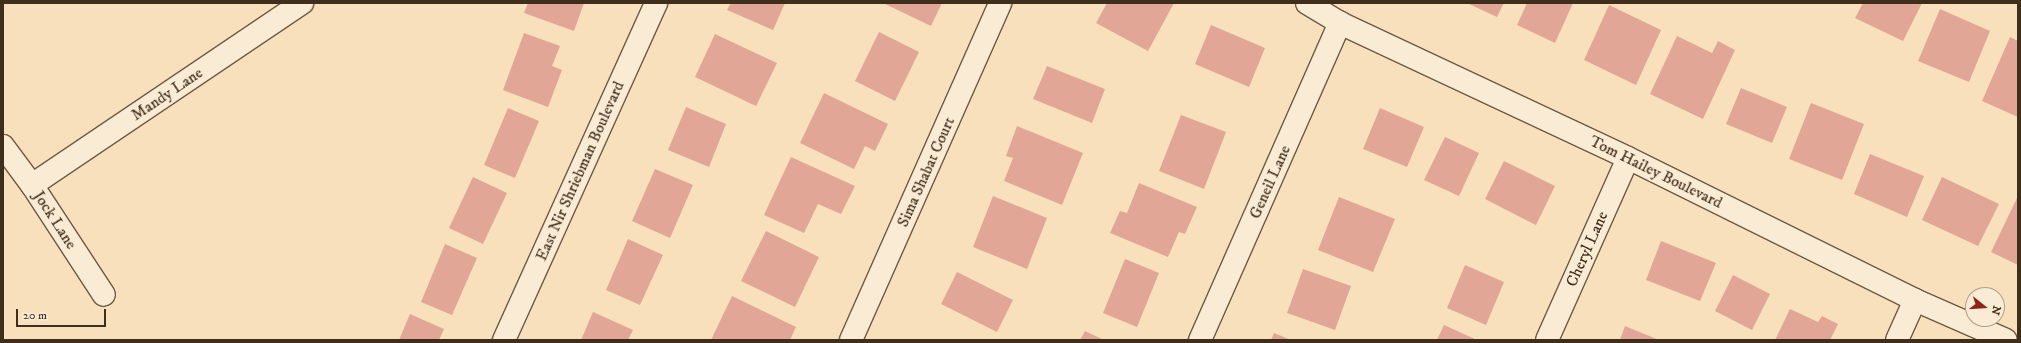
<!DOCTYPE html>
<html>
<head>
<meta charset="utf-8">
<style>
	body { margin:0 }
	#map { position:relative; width:2021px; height:343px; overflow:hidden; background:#f8e0bd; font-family:"IM FELL DW Pica",serif }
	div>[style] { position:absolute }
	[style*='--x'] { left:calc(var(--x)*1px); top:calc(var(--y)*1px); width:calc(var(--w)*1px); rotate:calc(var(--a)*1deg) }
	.building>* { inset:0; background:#e1a695 }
	.roads { filter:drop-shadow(1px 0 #6d5a44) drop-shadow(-1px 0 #6d5a44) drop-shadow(0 1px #6d5a44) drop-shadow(0 -1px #6d5a44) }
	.minor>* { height:22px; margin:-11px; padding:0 11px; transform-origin:11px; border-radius:11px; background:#faebd4 }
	span { translate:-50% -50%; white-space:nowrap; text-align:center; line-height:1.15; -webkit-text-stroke:3.5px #faebd4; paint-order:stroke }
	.street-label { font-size:16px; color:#3f2e1c }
	.frame { position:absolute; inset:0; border:4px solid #3f2e1c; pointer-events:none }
	.north { position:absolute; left:1965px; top:287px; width:40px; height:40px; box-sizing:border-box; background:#faebd4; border:1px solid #af9f8a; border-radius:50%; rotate:107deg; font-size:11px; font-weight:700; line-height:16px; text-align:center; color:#3f2e1c }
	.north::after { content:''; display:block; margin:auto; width:14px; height:18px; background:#8f2418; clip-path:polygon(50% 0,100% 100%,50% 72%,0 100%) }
	.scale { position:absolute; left:16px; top:309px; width:90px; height:18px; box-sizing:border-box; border:2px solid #3f2e1c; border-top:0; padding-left:5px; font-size:12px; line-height:14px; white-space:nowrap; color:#3f2e1c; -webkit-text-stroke:3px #faebd4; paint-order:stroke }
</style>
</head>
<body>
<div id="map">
	<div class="building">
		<div style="clip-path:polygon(528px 3px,584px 3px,574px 31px,524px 13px)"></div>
		<div style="clip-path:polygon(731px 3px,785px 3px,773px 30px,727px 10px)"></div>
		<div style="clip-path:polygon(883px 3px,942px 3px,931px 26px)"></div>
		<div style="clip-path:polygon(1107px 3px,1174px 3px,1148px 51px,1096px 23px)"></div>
		<div style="clip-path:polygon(1467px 3px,1504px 3px,1497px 17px)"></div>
		<div style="clip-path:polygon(1527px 3px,1573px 3px,1555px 43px,1517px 25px)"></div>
		<div style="clip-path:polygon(1863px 3px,1922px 3px,1903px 41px,1855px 18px)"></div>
		<div style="clip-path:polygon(1609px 5px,1661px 30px,1636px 85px,1584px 60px)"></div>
		<div style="clip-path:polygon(1940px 9px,1990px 31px,1969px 82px,1918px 61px)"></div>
		<div style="clip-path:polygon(1211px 25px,1265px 48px,1249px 87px,1195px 64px)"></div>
		<div style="clip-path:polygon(879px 32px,919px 52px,895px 101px,855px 81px)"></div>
		<div style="clip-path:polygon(524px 33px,560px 46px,552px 66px,562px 70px,548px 107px,503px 90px)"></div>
		<div style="clip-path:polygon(715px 34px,777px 63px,756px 106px,695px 77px)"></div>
		<div style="clip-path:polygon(1677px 36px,1712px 53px,1718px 41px,1735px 50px,1703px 119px,1650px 94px)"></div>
		<div style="clip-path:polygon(2010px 37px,2018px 41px,2018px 117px,1982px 101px)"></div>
		<div style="clip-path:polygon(1047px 66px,1105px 89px,1092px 123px,1033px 99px)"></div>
		<div style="clip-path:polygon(1741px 88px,1787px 107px,1772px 143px,1726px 124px)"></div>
		<div style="clip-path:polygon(824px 93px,888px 124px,875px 151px,865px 146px,854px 169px,800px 143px)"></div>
		<div style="clip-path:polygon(1811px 103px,1864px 124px,1842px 180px,1789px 159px)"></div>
		<div style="clip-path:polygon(686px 107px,726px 124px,709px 167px,668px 150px)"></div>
		<div style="clip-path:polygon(508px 108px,539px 121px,515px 178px,484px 165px)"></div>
		<div style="clip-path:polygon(1380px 108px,1424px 127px,1407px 167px,1363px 149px)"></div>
		<div style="clip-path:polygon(1181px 115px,1226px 132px,1204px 189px,1159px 171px)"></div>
		<div style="clip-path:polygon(1017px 126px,1083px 153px,1062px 205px,1004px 181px,1013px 158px,1006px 156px)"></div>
		<div style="clip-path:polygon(1445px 137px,1479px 153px,1459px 196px,1424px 180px)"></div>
		<div style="clip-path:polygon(1870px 154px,1924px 176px,1907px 217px,1854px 194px)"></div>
		<div style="clip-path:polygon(791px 157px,855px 186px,841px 214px,818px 204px,804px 233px,764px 215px)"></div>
		<div style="clip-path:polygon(1504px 161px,1555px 186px,1536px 225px,1485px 199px)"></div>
		<div style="clip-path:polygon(655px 169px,693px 185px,670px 238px,632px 221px)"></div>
		<div style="clip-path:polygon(473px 177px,507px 193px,483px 244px,449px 228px)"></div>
		<div style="clip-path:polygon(1942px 177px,1999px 204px,1978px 246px,1922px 220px)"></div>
		<div style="clip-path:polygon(1139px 183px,1197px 207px,1185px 234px,1179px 232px,1168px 257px,1110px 233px,1120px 211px,1127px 213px)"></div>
		<div style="clip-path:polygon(993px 196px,1047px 218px,1027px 269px,973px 247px)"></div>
		<div style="clip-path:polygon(1339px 197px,1395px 219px,1373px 272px,1318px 250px)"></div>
		<div style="clip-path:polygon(2017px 198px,2018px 199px,2018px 265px,1991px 252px)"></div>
		<div style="clip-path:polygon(766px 231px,819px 257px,795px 307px,741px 281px)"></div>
		<div style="clip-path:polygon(628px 239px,663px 255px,640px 305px,606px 290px)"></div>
		<div style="clip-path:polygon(1661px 241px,1716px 263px,1700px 301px,1646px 280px)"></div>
		<div style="clip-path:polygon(445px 244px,477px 258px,452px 315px,421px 302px)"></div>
		<div style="clip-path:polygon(1125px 259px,1159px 273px,1137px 327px,1103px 313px)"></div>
		<div style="clip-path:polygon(1465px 265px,1504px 282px,1486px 325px,1447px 308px)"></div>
		<div style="clip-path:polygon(1303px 269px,1351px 286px,1335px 330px,1287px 313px)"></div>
		<div style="clip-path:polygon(957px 272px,1013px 300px,997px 332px,941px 304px)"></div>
		<div style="clip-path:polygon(1733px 275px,1770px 294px,1752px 330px,1715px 311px)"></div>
		<div style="clip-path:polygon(732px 296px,796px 327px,790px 340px,711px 340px)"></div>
		<div style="clip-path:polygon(1790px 309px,1818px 322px,1822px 316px,1838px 324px,1830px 340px,1775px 340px)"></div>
		<div style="clip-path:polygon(593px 312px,633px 330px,628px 340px,581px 340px)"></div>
		<div style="clip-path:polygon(410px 314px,444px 329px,439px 340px,399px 340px)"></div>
		<div style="clip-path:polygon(1444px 325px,1477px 340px,1437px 340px)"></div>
		<div style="clip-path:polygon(1625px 326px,1659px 340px,1620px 340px)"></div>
		<div style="clip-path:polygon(1085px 331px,1104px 340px,1080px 340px)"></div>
		<div style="clip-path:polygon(1274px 333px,1291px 340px,1271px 340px)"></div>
	</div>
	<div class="roads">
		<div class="minor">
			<div style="--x:1307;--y:3;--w:39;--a:31"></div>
			<div style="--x:1340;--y:23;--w:318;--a:25.1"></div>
			<div style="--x:1628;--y:158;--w:320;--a:26.3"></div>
			<div style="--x:1915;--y:300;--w:99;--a:23.7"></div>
			<div style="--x:3;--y:146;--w:49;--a:53.4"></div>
			<div style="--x:32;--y:185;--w:131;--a:56.8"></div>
			<div style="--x:32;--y:185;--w:326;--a:-34"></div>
			<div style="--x:504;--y:340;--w:370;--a:-65.7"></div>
			<div style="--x:851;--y:340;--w:368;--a:-66.1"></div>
			<div style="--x:1200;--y:340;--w:347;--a:-66.2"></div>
			<div style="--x:1547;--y:340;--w:199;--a:-66"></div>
			<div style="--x:1897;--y:340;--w:44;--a:-65.8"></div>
		</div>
	</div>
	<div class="street-label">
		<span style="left:167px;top:94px;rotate:-34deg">Mandy Lane</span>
		<span style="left:580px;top:171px;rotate:-66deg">East Nir Shriebman Boulevard</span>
		<span style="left:926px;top:172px;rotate:-66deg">Sima Shabat Court</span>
		<span style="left:1656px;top:172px;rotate:26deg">Tom Hailey Boulevard</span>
		<span style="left:1270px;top:182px;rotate:-66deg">Geneil Lane</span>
		<span style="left:55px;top:220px;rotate:57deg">Jock Lane</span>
		<span style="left:1587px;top:249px;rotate:-66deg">Cheryl Lane</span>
	</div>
	<div class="frame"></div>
	<div class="north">N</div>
	<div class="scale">20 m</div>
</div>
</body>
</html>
